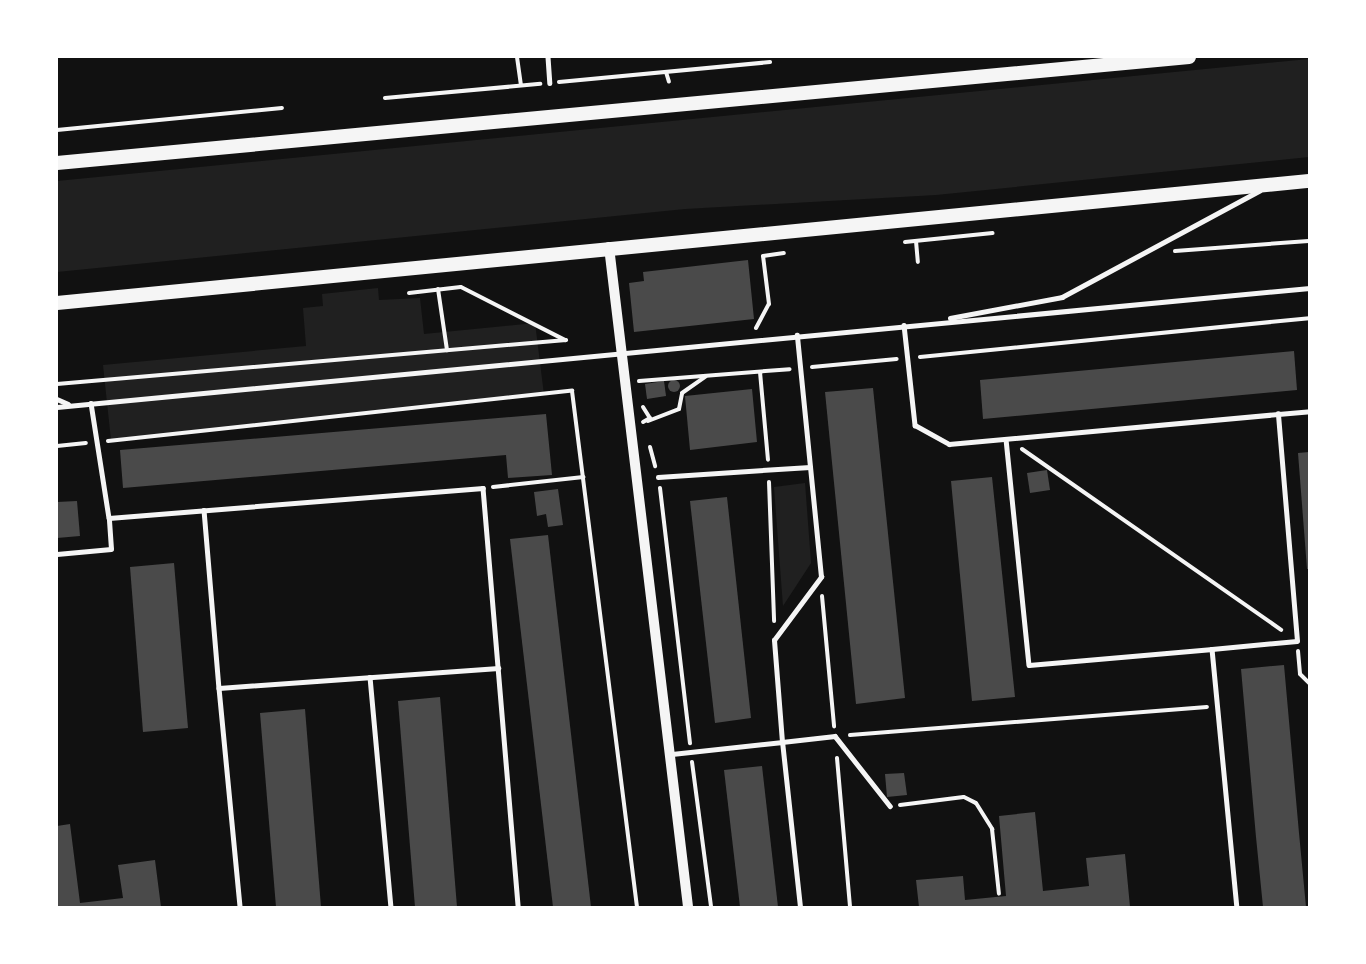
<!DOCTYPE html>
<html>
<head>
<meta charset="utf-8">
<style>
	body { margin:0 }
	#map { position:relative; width:1366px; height:964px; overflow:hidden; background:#111; font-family:"Sofia Sans Condensed",sans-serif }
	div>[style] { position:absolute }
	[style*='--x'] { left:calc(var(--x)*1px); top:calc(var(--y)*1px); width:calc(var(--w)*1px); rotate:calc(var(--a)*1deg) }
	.green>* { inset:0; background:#202020 }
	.building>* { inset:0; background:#4a4a4a }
	.round { border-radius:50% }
	.path>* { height:4px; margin:-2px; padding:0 2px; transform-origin:2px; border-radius:2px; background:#f5f5f5 }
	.service>* { height:4.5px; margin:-2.25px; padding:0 2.25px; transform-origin:2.25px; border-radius:2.25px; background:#f5f5f5 }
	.tertiary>* { height:10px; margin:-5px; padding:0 5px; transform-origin:5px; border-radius:5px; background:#f5f5f5 }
	.primary>* { height:14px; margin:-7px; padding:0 7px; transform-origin:7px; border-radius:7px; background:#f5f5f5 }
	span { translate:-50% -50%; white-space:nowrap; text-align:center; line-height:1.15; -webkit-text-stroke:5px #fff; paint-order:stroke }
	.frame { position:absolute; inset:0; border:58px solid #fff; pointer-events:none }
</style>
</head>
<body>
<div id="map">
	<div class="green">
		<div style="clip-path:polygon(1309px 59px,1309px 157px,936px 195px,685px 209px,57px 272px,57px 181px)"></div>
		<div style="clip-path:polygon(378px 288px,379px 300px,420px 298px,424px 334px,535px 323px,544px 395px,111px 440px,103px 365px,306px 346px,303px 308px,323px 306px,322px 294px)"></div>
		<div style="clip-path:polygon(805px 483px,811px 563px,783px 606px,774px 487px)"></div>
	</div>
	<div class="building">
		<div style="clip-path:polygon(748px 260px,754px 319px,634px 332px,629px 283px,644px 281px,643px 272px)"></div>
		<div style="clip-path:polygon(1294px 351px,1297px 390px,983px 419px,980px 380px)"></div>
		<div class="round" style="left:668px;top:380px;width:12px;height:12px"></div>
		<div style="clip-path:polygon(664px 381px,666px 396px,647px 399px,645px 384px)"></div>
		<div style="clip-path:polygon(873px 388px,905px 698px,856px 704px,825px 392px)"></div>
		<div style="clip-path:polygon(752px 389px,757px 442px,690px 450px,685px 396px)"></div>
		<div style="clip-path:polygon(546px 414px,552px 475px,508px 478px,506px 455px,123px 488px,120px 450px)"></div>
		<div style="clip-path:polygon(1309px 452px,1309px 569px,1307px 569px,1298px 453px)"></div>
		<div style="clip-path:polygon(1047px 470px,1050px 490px,1030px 493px,1027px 473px)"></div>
		<div style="clip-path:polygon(992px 477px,1015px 697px,972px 701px,951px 481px)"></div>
		<div style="clip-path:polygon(558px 489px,563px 525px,548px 527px,546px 514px,537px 516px,534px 492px)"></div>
		<div style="clip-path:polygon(727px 497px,751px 718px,715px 723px,690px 501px)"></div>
		<div style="clip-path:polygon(77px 501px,80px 536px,57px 538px,57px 502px)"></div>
		<div style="clip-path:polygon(548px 535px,591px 907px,553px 907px,510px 539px)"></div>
		<div style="clip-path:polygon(174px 563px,188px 728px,143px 732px,130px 567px)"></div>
		<div style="clip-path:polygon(1284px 665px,1299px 833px,1306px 907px,1263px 907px,1256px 837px,1241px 669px)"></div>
		<div style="clip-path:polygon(440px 697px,457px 907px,415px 907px,398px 701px)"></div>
		<div style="clip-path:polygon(305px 709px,321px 907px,276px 907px,260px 713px)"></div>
		<div style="clip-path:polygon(762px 766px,778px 907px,740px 907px,724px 770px)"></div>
		<div style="clip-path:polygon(904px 773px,907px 795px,887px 797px,885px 774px)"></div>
		<div style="clip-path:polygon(1035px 812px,1043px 891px,1089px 886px,1086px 858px,1125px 854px,1130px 907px,919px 907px,916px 880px,963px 876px,965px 900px,1006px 896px,999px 816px)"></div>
		<div style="clip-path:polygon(70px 824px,80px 903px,123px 898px,118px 865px,155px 860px,161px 907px,57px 907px,57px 826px)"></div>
	</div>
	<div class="path">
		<div style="--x:517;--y:57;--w:28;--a:82"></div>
		<div style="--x:666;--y:72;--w:10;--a:73"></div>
		<div style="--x:559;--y:82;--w:212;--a:-5.4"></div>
		<div style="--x:385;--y:98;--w:156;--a:-5.2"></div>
		<div style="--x:57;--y:130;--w:226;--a:-5.6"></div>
		<div style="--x:916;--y:241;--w:21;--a:85"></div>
		<div style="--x:905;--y:242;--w:88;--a:-5.8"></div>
		<div style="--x:1175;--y:251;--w:134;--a:-4.3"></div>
		<div style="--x:438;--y:289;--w:62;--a:81.6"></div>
		<div style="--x:409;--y:293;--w:52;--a:-6.6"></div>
		<div style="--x:461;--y:287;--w:117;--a:27"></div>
		<div style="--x:756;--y:328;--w:27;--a:-62"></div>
		<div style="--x:769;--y:304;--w:48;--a:-97.1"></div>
		<div style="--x:763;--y:256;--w:21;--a:-8"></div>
		<div style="--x:920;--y:357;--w:391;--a:-5.7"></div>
		<div style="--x:812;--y:367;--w:85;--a:-5.4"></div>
		<div style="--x:760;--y:372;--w:88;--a:84.8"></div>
		<div style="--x:639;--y:381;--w:151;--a:-4.5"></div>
		<div style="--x:57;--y:384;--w:511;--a:-4.94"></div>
		<div style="--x:643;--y:407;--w:13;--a:58"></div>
		<div style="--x:650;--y:418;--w:8;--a:150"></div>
		<div style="--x:648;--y:421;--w:33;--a:-21"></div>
		<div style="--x:679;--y:409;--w:16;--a:-79"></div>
		<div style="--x:682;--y:393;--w:29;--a:-35"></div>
		<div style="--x:108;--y:441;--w:467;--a:-6.2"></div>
		<div style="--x:572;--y:391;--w:520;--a:82.82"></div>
		<div style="--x:57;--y:446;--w:29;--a:-6"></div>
		<div style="--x:650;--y:447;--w:20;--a:75"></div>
		<div style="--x:1022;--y:449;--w:316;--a:34.9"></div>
		<div style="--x:769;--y:482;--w:139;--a:87.9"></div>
		<div style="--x:493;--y:487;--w:91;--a:-6.3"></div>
		<div style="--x:660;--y:488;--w:257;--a:83.3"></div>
		<div style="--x:822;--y:596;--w:131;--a:84.7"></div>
		<div style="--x:1298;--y:651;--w:23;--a:85"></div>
		<div style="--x:1300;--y:674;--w:13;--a:45"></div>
		<div style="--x:850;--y:735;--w:358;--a:-4.5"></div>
		<div style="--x:837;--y:758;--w:150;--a:85"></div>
		<div style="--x:692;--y:762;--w:146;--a:82.5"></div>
		<div style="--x:900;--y:805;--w:64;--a:-7.1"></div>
		<div style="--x:964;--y:797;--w:13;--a:27"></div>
		<div style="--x:976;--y:803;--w:31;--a:58"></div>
		<div style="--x:992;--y:829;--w:65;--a:83.9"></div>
	</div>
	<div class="service">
		<div style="--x:548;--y:57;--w:26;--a:86"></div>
		<div style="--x:950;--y:318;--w:114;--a:-10.6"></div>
		<div style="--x:1062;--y:297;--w:224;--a:-28.3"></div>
		<div style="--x:904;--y:325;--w:101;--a:83.7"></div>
		<div style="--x:915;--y:425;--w:39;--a:29"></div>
		<div style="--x:949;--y:444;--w:362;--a:-5.2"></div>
		<div style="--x:57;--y:399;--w:12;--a:24"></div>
		<div style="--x:91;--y:403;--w:116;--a:81.1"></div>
		<div style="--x:109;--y:518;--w:375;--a:-4.6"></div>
		<div style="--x:483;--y:488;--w:420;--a:85.2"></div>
		<div style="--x:57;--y:407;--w:1258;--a:-5.43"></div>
		<div style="--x:1006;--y:439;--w:227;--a:84.2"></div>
		<div style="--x:1029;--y:665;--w:184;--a:-5"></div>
		<div style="--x:1212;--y:649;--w:85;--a:-5.4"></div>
		<div style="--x:1297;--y:641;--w:228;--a:-94.8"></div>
		<div style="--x:658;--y:477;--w:152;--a:-3.8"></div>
		<div style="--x:204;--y:510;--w:179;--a:85.2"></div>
		<div style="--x:219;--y:688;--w:280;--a:-4.1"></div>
		<div style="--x:57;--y:554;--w:54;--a:-5.3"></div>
		<div style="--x:111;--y:549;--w:31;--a:-94"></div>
		<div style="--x:1212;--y:649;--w:259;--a:84.5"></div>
		<div style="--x:370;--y:677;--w:231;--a:84.8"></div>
		<div style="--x:219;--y:688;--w:220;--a:84.5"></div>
		<div style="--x:672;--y:754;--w:111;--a:-6.2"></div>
		<div style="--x:782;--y:742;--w:102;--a:-94.5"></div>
		<div style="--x:774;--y:640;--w:79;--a:-53.3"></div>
		<div style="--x:821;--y:577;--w:243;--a:-95.7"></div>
		<div style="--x:800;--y:907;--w:166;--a:-96.2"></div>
		<div style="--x:782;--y:742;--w:53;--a:-6.5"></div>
		<div style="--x:835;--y:736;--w:89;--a:51.8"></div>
	</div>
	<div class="tertiary">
		<div style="--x:609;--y:247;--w:665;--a:83.17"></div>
	</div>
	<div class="primary">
		<div style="--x:57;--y:163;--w:1137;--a:-5.35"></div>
		<div style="--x:57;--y:303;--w:1258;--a:-5.57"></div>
	</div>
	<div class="frame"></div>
</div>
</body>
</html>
